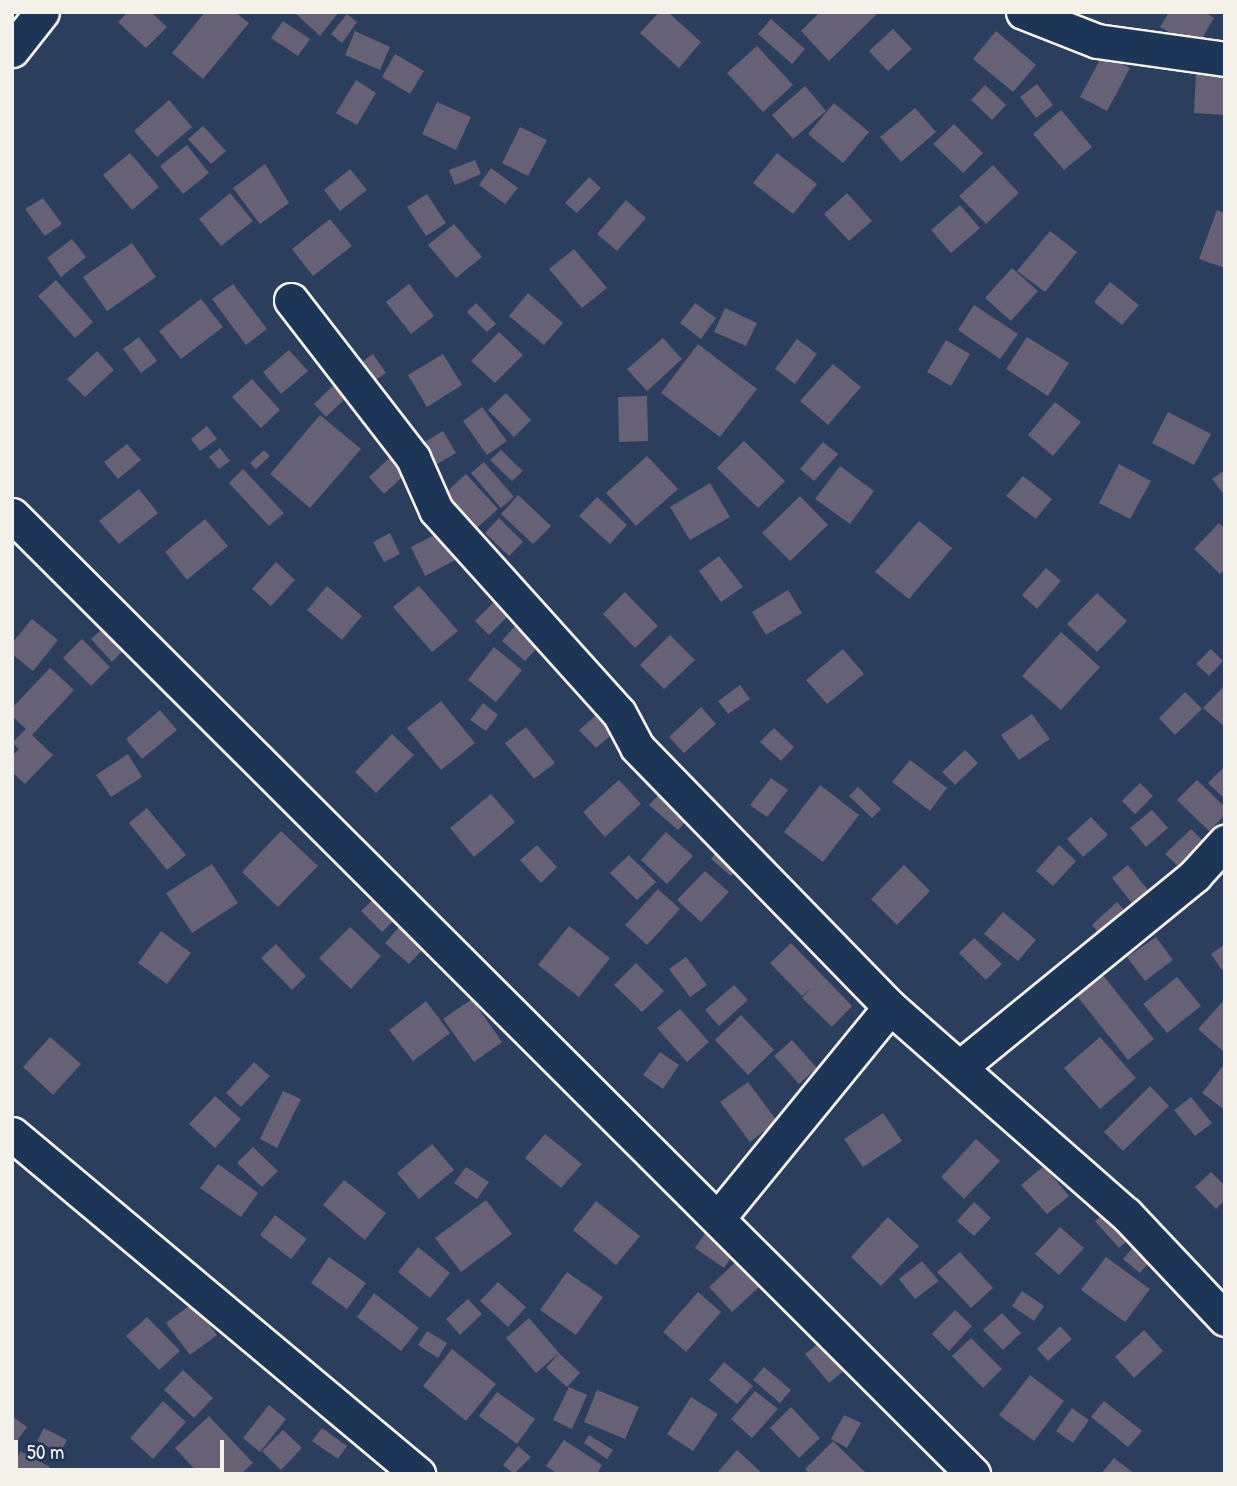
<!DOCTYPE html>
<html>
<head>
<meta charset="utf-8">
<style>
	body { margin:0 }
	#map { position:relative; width:1237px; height:1486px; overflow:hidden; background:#2c3e5d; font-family:"Patrick Hand",sans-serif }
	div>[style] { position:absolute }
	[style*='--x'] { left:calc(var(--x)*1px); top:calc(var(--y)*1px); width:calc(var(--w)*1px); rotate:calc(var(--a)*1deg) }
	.building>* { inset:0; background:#666174 }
	.roads { filter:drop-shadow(2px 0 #f4f1e8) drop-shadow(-2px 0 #f4f1e8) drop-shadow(0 2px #f4f1e8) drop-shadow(0 -2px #f4f1e8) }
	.minor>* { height:33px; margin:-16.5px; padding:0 16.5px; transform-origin:16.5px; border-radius:16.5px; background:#1d3557 }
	span { translate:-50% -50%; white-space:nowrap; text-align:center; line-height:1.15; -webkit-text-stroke:6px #1d3557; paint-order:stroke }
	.frame { position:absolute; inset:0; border:14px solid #f4f1e8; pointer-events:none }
	.scale { position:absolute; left:14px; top:1440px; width:210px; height:32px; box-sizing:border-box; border:4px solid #f4f1e8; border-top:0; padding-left:9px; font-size:21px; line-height:24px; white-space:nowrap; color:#f4f1e8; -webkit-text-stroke:5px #1d3557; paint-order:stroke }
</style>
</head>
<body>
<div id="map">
	<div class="building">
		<div style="clip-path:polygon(128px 12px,151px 12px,167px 27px,146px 48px,118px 22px)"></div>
		<div style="clip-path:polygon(205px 12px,235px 12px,249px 23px,203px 79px,172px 53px)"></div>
		<div style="clip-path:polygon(294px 12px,339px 12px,320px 36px)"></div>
		<div style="clip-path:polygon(659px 12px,668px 12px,701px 42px,679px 68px,640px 33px)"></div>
		<div style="clip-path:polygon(820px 12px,873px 12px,876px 15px,829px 61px,801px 31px)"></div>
		<div style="clip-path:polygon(1169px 12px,1205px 12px,1214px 18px,1196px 48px,1160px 27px)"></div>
		<div style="clip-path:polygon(347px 14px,357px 22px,342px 43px,331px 34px)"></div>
		<div style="clip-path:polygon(771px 19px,805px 49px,792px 64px,758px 34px)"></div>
		<div style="clip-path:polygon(283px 21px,310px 39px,298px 56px,271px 38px)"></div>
		<div style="clip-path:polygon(893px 29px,912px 49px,888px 71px,869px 51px)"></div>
		<div style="clip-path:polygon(355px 31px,390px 47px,380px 70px,345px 55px)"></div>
		<div style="clip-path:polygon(996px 31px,1036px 65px,1013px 92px,973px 59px)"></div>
		<div style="clip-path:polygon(757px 46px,793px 85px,763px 112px,727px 73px)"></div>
		<div style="clip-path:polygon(395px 54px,424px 71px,410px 94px,382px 77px)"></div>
		<div style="clip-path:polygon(1103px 54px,1130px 68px,1107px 111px,1080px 97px)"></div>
		<div style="clip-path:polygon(1196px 72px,1225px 74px,1225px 115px,1194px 113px)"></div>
		<div style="clip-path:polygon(356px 80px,376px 93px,357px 125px,336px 113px)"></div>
		<div style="clip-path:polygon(1037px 84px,1053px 105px,1036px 118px,1020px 97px)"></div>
		<div style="clip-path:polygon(985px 85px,1006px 105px,992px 120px,971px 100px)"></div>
		<div style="clip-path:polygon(805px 86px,826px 111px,793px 139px,772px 115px)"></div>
		<div style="clip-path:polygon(169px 100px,192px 127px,157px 157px,134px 131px)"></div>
		<div style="clip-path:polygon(437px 102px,471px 117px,456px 150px,422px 134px)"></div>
		<div style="clip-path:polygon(834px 103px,869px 132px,843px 163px,808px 134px)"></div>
		<div style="clip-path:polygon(915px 108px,936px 132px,901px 162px,880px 137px)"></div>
		<div style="clip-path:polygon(1061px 110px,1092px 147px,1064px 170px,1033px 134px)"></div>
		<div style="clip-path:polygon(954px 124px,983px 153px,963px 173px,933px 144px)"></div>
		<div style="clip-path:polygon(203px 126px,226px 151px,211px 164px,188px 139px)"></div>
		<div style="clip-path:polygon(520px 127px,547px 140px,528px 176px,502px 163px)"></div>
		<div style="clip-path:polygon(187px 145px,209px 173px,183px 194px,160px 166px)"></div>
		<div style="clip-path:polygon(130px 153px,159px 187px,132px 210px,103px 175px)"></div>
		<div style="clip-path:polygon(777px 153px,817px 184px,793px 214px,753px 183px)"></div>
		<div style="clip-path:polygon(475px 160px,481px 174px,455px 185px,449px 170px)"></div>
		<div style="clip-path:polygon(265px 164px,289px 203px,260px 224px,233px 188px)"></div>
		<div style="clip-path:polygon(993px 165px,1019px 193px,986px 224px,959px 196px)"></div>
		<div style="clip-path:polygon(491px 168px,518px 188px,505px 204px,479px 185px)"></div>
		<div style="clip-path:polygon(350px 169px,367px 190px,340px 211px,324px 190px)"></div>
		<div style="clip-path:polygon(589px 177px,601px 188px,577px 213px,565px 203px)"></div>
		<div style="clip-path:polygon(230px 193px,253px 221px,221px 246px,199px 219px)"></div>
		<div style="clip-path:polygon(847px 193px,872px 221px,849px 241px,824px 214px)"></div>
		<div style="clip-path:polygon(427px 194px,446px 223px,426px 236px,407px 207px)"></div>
		<div style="clip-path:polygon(43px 198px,62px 224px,45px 236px,25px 209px)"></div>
		<div style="clip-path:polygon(626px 200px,646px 218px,617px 251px,597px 234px)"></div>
		<div style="clip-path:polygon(960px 205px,980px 228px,951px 253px,931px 230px)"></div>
		<div style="clip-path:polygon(1217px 210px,1225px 213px,1225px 268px,1199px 259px)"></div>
		<div style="clip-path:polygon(330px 219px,352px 246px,313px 276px,292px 249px)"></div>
		<div style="clip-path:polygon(454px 224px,482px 257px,456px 278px,428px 245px)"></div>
		<div style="clip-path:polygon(1050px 231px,1077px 252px,1045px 292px,1017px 271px)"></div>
		<div style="clip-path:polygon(72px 239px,86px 257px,61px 277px,47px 258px)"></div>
		<div style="clip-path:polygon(132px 243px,156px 277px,107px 311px,83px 277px)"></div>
		<div style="clip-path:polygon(574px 249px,607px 288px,582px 308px,549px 269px)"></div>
		<div style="clip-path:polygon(1012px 268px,1038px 291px,1011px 321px,985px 298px)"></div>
		<div style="clip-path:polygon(56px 280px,93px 322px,75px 338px,38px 296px)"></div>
		<div style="clip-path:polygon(1110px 282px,1139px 305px,1122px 325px,1094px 302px)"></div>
		<div style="clip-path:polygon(233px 284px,267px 329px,246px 345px,212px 299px)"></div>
		<div style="clip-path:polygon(409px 284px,434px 316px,411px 334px,386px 302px)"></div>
		<div style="clip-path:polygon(528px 293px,563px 323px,544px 345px,509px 316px)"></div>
		<div style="clip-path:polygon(201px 299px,223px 327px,181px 359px,159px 331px)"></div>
		<div style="clip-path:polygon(476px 303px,496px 324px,487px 332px,467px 312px)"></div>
		<div style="clip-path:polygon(695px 303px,716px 318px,701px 339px,680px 323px)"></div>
		<div style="clip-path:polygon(974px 305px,1018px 334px,1000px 359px,958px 330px)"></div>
		<div style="clip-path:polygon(725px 308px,757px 323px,746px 346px,714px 332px)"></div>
		<div style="clip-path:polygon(499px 332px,523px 355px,495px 383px,471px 361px)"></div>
		<div style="clip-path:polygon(139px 337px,157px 361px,141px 373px,123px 349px)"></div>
		<div style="clip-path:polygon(1027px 337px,1069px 363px,1048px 396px,1006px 369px)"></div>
		<div style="clip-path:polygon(663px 338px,682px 359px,647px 391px,627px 369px)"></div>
		<div style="clip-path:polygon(797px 339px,817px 354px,795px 384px,775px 369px)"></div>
		<div style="clip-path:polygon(946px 340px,970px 354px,951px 386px,927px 372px)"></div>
		<div style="clip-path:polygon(698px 344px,757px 389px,720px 437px,661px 393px)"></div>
		<div style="clip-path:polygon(289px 350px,308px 371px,281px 394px,263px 372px)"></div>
		<div style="clip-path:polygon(97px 351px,114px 370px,85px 397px,67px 379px)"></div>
		<div style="clip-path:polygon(373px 354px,386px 373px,364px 388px,351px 370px)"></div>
		<div style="clip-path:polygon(443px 354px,462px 385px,427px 407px,408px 375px)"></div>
		<div style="clip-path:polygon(833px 364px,861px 387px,828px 425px,800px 401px)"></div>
		<div style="clip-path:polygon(342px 377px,354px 390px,326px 417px,314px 404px)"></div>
		<div style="clip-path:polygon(252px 379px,280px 410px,261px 428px,232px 397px)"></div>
		<div style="clip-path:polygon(506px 393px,531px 420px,514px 437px,488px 410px)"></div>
		<div style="clip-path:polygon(647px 396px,648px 441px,619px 442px,618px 397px)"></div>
		<div style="clip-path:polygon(1055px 402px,1081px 422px,1053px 456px,1028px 435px)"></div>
		<div style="clip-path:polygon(482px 407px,507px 441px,487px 455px,463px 421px)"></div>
		<div style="clip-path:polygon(1168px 412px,1211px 434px,1194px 465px,1152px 443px)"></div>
		<div style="clip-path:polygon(320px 415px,361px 449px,310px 508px,270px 474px)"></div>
		<div style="clip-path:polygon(207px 426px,217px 439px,200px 451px,191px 439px)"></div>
		<div style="clip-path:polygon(443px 431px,456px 453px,430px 468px,416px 447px)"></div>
		<div style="clip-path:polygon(744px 441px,785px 481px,758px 508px,717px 468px)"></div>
		<div style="clip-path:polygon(823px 442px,838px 454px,814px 481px,800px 469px)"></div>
		<div style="clip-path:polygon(127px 444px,141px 460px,118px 479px,104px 462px)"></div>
		<div style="clip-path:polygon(220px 448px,230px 461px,219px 469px,209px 457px)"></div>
		<div style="clip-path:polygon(264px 450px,270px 456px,256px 469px,250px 463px)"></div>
		<div style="clip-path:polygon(501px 450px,523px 471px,512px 481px,490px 460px)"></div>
		<div style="clip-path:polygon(397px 451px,412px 468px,384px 494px,369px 477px)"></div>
		<div style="clip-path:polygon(647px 456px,678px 489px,636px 526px,606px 493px)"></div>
		<div style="clip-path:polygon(484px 462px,514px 497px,501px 508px,471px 473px)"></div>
		<div style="clip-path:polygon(1119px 464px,1151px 481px,1130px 519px,1099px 503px)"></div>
		<div style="clip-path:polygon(840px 466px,874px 491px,850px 524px,815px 499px)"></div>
		<div style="clip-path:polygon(243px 469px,284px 513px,269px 526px,229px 483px)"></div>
		<div style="clip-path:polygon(1225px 470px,1225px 496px,1212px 479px)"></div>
		<div style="clip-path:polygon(466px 474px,498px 509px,470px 534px,438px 500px)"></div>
		<div style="clip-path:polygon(1023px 476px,1052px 499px,1036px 519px,1006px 496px)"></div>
		<div style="clip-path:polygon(710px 483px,730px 517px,690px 540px,670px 507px)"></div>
		<div style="clip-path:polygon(139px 489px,158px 513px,119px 544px,99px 521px)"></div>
		<div style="clip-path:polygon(518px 495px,551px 526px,533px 544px,501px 514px)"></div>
		<div style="clip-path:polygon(800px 496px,828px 525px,790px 561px,762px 533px)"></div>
		<div style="clip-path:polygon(597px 497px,627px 525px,610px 544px,579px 516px)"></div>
		<div style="clip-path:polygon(499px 518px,523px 542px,509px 556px,485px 533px)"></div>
		<div style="clip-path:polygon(205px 519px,228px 546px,187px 580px,165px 552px)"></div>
		<div style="clip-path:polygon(919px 521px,952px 548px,909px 599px,875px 572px)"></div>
		<div style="clip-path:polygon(1219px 523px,1225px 529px,1225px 569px,1220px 574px,1194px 549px)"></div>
		<div style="clip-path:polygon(448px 528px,463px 556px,425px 576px,411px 547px)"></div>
		<div style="clip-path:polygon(390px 533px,400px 554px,384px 562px,373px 542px)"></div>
		<div style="clip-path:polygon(719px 556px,743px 587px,721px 602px,699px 571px)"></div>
		<div style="clip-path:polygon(276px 562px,295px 580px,271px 606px,252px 589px)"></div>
		<div style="clip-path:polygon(1046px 568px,1061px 581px,1037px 609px,1022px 595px)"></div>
		<div style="clip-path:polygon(327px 586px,362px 616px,342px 640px,307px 610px)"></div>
		<div style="clip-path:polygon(419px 586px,458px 631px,432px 652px,393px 607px)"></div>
		<div style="clip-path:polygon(788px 590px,802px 613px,766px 635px,752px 612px)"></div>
		<div style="clip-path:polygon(504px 592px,518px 606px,489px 635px,475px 621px)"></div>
		<div style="clip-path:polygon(625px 592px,658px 626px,635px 648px,603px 614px)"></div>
		<div style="clip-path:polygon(1097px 593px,1127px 621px,1097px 652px,1067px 624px)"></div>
		<div style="clip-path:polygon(525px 614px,549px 635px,525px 661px,502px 641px)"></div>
		<div style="clip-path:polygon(32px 619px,58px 640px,33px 671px,12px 654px,12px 643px)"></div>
		<div style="clip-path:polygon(101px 630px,122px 652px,112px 662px,91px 639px)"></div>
		<div style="clip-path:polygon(1061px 632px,1100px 667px,1061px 710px,1022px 676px)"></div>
		<div style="clip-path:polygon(670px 635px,695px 660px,664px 689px,640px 665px)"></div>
		<div style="clip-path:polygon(82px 639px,110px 667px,91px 686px,63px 658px)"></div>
		<div style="clip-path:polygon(494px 647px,522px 670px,496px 702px,468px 680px)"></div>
		<div style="clip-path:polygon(843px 649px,864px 674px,827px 704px,806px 680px)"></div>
		<div style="clip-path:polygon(1211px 649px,1223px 661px,1209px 676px,1196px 664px)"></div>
		<div style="clip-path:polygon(50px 668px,74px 690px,32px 735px,53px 755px,25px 784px,12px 772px,12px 756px,19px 749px,12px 743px,26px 729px,12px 716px,12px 708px)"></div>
		<div style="clip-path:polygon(740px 685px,750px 699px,728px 714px,718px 701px)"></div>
		<div style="clip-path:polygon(1225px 685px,1225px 727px,1203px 708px)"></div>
		<div style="clip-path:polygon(1185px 692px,1202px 709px,1175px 735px,1159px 718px)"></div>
		<div style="clip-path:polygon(441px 701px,475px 743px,441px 770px,407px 728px)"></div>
		<div style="clip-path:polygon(483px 703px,498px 715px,486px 731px,470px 720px)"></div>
		<div style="clip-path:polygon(607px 706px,623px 725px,596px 748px,579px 730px)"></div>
		<div style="clip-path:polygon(701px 707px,716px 724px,684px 753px,669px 737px)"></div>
		<div style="clip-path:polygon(160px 710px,177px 730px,142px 759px,126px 739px)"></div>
		<div style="clip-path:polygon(1032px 714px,1050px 739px,1019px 760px,1001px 735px)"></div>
		<div style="clip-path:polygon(526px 727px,555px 763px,534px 779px,505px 743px)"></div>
		<div style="clip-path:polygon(774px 728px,794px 747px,781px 761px,760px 742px)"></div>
		<div style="clip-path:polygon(392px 734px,414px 755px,376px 793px,355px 772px)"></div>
		<div style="clip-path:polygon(965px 750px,978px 763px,955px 785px,942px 772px)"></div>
		<div style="clip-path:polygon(128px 754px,142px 777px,111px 797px,96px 775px)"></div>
		<div style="clip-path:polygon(910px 760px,947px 788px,930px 811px,892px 782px)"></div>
		<div style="clip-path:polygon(1225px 766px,1225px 799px,1208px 783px)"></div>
		<div style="clip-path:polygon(771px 778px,788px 790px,767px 817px,750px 805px)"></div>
		<div style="clip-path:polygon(619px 780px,641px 804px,605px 837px,583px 812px)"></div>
		<div style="clip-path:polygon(1197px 780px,1225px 807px,1225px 815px,1209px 831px,1177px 800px)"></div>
		<div style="clip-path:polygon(1140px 783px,1153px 796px,1135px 814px,1122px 801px)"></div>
		<div style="clip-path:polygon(820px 785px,859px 815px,823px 862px,784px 832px)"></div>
		<div style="clip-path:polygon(667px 786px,695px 811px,678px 830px,649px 805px)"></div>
		<div style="clip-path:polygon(858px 787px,881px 809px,872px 818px,849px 796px)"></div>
		<div style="clip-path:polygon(491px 794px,515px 822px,474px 857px,450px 828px)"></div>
		<div style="clip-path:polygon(147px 808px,186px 855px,167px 870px,129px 823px)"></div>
		<div style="clip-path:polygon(1152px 810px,1168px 828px,1146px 847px,1130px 828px)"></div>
		<div style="clip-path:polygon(1091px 817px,1108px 835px,1083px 857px,1067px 839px)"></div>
		<div style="clip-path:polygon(1191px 829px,1203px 841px,1178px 866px,1165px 854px)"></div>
		<div style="clip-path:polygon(281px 831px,318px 866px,278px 907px,242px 872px)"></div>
		<div style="clip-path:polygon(666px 832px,693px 856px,667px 884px,641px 860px)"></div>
		<div style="clip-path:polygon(537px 845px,557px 867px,541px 883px,520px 860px)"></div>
		<div style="clip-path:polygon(1059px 845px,1076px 861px,1053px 886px,1036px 871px)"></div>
		<div style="clip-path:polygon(719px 849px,739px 866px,731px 876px,711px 859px)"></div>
		<div style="clip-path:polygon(629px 855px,656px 882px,637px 900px,610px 873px)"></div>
		<div style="clip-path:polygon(212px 864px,238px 903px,192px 933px,166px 893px)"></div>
		<div style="clip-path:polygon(904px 865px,930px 891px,897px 925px,871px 899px)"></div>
		<div style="clip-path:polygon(1128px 865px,1155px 899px,1139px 912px,1112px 878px)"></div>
		<div style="clip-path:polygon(705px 871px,729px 892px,701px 922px,677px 900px)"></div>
		<div style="clip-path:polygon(658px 889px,680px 909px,647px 945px,625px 925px)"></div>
		<div style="clip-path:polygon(380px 893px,401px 914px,382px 932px,361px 911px)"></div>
		<div style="clip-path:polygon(1117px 902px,1132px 918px,1106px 942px,1092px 925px)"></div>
		<div style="clip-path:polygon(1003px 912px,1036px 940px,1018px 961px,984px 934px)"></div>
		<div style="clip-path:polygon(403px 923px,427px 945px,409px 964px,385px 943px)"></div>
		<div style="clip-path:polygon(569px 926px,610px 958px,579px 997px,538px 965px)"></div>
		<div style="clip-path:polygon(350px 927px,381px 956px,351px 989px,319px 958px)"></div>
		<div style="clip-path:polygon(161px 931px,191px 953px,167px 984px,138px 963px)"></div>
		<div style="clip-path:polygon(1156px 937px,1173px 960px,1145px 981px,1127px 957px)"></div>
		<div style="clip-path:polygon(974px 938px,1002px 964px,986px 980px,959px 953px)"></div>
		<div style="clip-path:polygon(791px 943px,852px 1006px,832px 1027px,802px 998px,811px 988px,802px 996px,770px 963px)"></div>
		<div style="clip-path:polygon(276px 944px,306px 976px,292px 990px,261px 958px)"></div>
		<div style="clip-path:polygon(1225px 944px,1225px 968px,1222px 970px,1211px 954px)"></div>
		<div style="clip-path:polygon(686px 957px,707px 985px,690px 997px,669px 969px)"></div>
		<div style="clip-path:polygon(636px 963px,664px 991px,642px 1012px,614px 985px)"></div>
		<div style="clip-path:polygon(1102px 974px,1154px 1039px,1128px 1060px,1076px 995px)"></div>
		<div style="clip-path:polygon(1177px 977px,1201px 1006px,1167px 1033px,1143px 1004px)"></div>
		<div style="clip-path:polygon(734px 985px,748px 1000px,719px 1026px,705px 1010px)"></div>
		<div style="clip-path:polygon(472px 999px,502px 1042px,474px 1062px,443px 1019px)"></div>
		<div style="clip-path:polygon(1225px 999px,1225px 1053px,1198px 1029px)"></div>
		<div style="clip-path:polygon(426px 1001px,450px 1033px,413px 1061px,389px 1030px)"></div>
		<div style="clip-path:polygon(680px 1009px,709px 1042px,687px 1062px,657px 1028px)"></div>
		<div style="clip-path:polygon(741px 1015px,774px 1050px,748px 1075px,715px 1040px)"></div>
		<div style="clip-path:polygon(50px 1037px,81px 1064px,53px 1095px,23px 1067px)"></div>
		<div style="clip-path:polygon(1100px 1037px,1136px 1078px,1100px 1109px,1064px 1068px)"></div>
		<div style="clip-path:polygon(792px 1040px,817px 1068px,799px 1084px,774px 1056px)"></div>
		<div style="clip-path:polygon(660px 1052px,679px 1065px,663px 1089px,643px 1075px)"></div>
		<div style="clip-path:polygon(254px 1062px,270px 1076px,241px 1107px,226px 1093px)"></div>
		<div style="clip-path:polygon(1225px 1063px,1225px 1110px,1202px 1093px)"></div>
		<div style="clip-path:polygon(748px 1082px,777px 1121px,750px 1142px,720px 1102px)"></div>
		<div style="clip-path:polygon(1150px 1086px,1169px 1106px,1123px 1151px,1104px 1132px)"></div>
		<div style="clip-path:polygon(283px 1091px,301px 1099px,277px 1148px,260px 1139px)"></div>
		<div style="clip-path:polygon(215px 1096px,241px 1119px,215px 1148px,189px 1124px)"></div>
		<div style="clip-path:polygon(1191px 1097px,1212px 1123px,1195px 1136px,1174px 1110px)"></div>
		<div style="clip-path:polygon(883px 1113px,902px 1141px,863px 1167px,844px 1139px)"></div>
		<div style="clip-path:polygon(545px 1134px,582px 1164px,561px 1188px,525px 1158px)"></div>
		<div style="clip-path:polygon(976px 1139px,1000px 1161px,964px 1199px,941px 1177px)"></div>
		<div style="clip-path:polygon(432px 1144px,454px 1170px,419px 1199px,397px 1173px)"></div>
		<div style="clip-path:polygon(253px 1147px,278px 1171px,262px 1187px,237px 1163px)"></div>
		<div style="clip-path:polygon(218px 1164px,258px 1193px,241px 1217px,200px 1188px)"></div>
		<div style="clip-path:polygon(1044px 1166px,1069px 1196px,1047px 1214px,1021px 1185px)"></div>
		<div style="clip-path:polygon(466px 1167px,489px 1182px,477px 1199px,454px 1183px)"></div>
		<div style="clip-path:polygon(1211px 1172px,1225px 1186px,1225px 1200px,1216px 1209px,1195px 1187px)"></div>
		<div style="clip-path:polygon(344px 1180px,386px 1213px,365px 1240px,323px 1205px)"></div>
		<div style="clip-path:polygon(486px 1200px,512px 1234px,461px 1272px,435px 1238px)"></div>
		<div style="clip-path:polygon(596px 1201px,640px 1236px,616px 1265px,573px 1230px)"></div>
		<div style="clip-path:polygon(974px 1202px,991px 1218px,974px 1236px,957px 1221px)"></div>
		<div style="clip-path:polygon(1114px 1204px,1138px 1231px,1119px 1248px,1095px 1221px)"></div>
		<div style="clip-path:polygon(275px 1215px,307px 1239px,291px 1259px,260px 1235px)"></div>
		<div style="clip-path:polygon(888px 1217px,919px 1246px,881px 1286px,851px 1257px)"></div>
		<div style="clip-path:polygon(1060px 1227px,1084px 1248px,1059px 1275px,1035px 1254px)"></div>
		<div style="clip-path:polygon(706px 1232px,736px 1250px,724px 1268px,695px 1248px)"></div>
		<div style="clip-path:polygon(1140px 1239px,1157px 1253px,1140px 1273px,1123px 1259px)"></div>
		<div style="clip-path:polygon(418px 1247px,450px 1273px,430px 1298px,398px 1272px)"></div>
		<div style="clip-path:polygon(960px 1252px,993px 1288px,971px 1308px,937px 1272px)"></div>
		<div style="clip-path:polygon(329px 1257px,366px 1283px,347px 1309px,311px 1283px)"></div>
		<div style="clip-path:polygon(1106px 1257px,1150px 1289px,1125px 1322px,1081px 1290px)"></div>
		<div style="clip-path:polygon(738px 1260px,761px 1285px,732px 1312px,709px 1287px)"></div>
		<div style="clip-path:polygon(922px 1261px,939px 1281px,915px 1299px,899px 1279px)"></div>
		<div style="clip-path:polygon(567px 1272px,603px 1297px,576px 1335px,540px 1310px)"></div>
		<div style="clip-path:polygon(498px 1282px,526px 1307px,508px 1327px,480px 1301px)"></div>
		<div style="clip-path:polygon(1022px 1291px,1044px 1306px,1034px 1321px,1012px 1306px)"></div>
		<div style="clip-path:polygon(698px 1292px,721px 1312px,686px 1352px,663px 1332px)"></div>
		<div style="clip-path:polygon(374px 1293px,419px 1328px,401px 1351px,357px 1317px)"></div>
		<div style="clip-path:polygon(468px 1299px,482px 1314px,460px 1335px,446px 1319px)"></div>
		<div style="clip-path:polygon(193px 1303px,217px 1335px,190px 1355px,166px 1323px)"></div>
		<div style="clip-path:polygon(955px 1310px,972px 1326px,949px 1351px,932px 1334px)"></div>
		<div style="clip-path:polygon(1002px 1313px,1021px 1333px,1003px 1350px,983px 1330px)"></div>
		<div style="clip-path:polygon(147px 1317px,180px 1351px,159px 1370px,126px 1336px)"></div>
		<div style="clip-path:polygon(529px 1318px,559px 1353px,536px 1373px,506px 1338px)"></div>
		<div style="clip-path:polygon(1060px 1326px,1072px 1339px,1048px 1361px,1037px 1349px)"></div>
		<div style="clip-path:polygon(1144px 1330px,1163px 1351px,1134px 1378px,1115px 1357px)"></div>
		<div style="clip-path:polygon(427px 1331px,447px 1343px,438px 1358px,418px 1345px)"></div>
		<div style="clip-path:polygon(971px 1338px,1002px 1369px,983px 1388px,952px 1356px)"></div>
		<div style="clip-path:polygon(823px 1340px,847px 1368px,829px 1383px,805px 1354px)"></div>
		<div style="clip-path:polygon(452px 1349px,496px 1384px,466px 1421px,423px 1386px)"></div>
		<div style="clip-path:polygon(559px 1353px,580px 1373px,567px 1387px,546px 1368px)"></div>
		<div style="clip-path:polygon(724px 1362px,753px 1386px,737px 1404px,709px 1380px)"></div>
		<div style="clip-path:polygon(764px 1367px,791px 1390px,780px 1403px,753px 1380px)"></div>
		<div style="clip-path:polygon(183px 1370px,213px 1398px,194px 1418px,164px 1390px)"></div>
		<div style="clip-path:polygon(1030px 1375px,1064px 1401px,1034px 1441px,999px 1415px)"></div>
		<div style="clip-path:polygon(569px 1387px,587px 1395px,572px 1429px,553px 1420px)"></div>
		<div style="clip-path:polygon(597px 1390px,639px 1407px,625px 1439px,584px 1422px)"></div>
		<div style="clip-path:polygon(755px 1391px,778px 1409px,752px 1438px,731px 1419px)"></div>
		<div style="clip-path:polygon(497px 1392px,535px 1419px,517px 1444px,479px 1416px)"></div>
		<div style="clip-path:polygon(691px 1397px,718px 1414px,693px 1451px,667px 1434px)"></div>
		<div style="clip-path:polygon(163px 1401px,186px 1422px,153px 1459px,130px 1438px)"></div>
		<div style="clip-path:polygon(1104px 1401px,1142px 1431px,1128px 1447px,1091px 1417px)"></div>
		<div style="clip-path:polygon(269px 1405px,286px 1419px,260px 1452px,243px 1438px)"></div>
		<div style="clip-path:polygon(791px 1407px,820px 1438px,799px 1458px,770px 1428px)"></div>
		<div style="clip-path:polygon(1072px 1408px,1089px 1420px,1073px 1443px,1056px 1431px)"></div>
		<div style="clip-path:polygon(844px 1415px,861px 1423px,847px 1448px,831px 1439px)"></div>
		<div style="clip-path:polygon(12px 1416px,27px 1427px,12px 1448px)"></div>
		<div style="clip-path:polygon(209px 1416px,253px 1463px,241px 1474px,199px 1474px,175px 1448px)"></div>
		<div style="clip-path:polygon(44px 1428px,67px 1440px,60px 1453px,37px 1441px)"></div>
		<div style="clip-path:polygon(322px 1428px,347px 1446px,338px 1459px,312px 1441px)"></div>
		<div style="clip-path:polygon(283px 1430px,302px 1448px,281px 1470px,262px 1451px)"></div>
		<div style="clip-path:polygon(589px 1435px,613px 1450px,607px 1459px,584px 1443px)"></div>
		<div style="clip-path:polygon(564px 1440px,602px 1465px,597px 1474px,558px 1474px,546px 1466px)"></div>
		<div style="clip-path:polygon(833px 1441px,867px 1474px,810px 1474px,805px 1469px)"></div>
		<div style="clip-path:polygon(518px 1446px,531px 1457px,514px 1474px,503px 1465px)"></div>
		<div style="clip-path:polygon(737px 1450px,763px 1474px,716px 1474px)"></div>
		<div style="clip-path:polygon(20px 1451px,50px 1467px,46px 1474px,12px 1474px)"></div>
		<div style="clip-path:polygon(1114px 1458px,1135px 1474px,1101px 1474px)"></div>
	</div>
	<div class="roads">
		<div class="minor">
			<div style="--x:1023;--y:12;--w:79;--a:21.4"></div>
			<div style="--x:1097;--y:41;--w:129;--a:8"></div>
			<div style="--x:12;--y:50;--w:48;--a:-51.7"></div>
			<div style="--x:291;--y:300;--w:200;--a:52.3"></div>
			<div style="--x:413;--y:458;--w:57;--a:66.1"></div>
			<div style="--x:436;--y:510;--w:273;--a:48"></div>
			<div style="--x:619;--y:713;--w:38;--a:62"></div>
			<div style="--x:637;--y:747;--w:363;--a:45.8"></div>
			<div style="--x:890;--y:1007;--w:314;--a:41.3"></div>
			<div style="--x:1126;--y:1214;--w:144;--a:46.7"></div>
			<div style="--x:12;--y:515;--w:1358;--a:44.94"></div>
			<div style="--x:960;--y:1067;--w:303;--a:-39.2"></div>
			<div style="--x:1195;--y:875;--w:45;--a:-47.7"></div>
			<div style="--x:12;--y:1134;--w:530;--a:39.94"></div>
			<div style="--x:718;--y:1218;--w:272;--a:-50.8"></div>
		</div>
	</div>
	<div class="frame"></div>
	<div class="scale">50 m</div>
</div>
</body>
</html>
